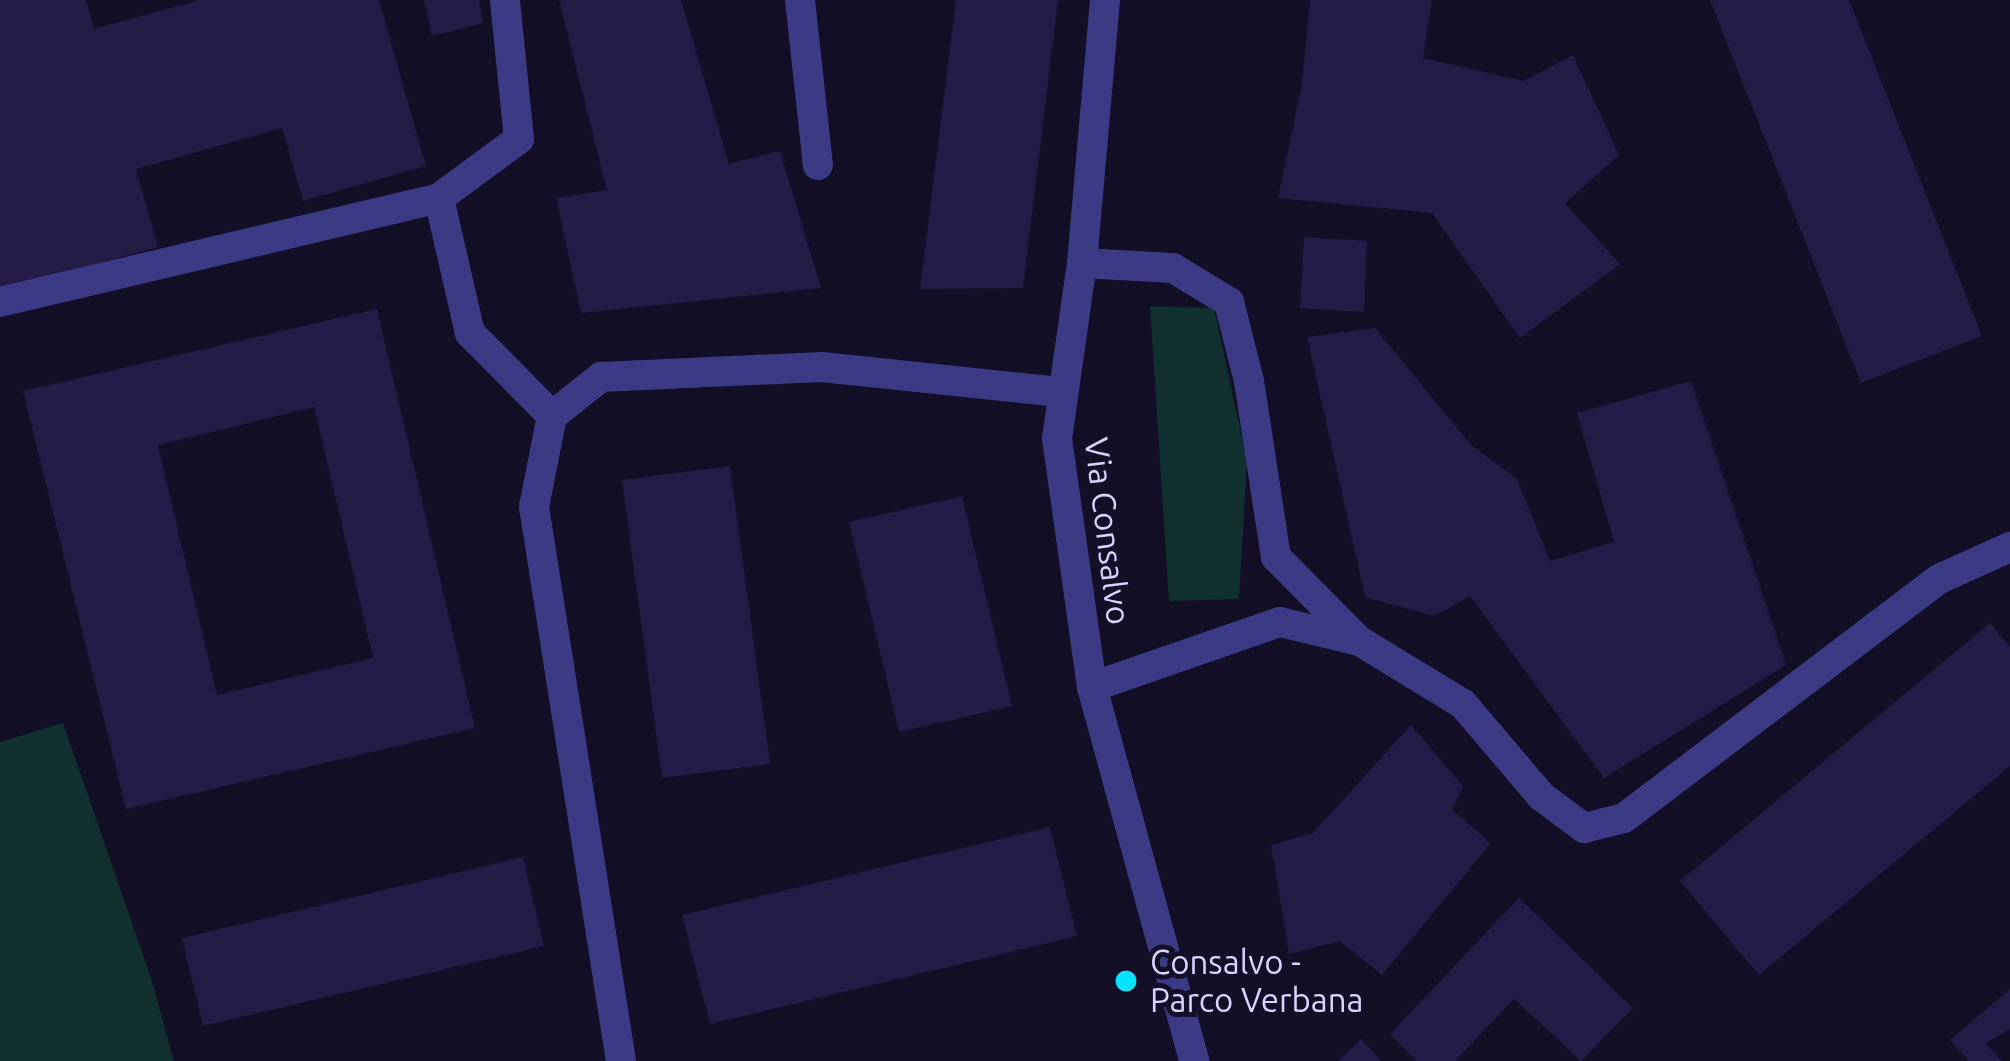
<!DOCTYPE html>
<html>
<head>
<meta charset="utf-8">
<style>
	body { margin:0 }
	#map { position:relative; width:2010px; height:1061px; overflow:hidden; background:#130f26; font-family:Ubuntu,sans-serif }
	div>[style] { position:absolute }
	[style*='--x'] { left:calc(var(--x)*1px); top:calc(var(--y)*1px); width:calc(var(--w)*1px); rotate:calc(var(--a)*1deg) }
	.green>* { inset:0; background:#12302f }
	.building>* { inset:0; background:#241b47 }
	.service>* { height:30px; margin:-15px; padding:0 15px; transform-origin:15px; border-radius:15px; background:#3d3a85 }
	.tertiary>* { height:30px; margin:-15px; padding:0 15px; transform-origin:15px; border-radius:15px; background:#3d3a85 }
	.dots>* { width:33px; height:33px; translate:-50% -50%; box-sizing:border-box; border:6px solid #130f26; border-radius:50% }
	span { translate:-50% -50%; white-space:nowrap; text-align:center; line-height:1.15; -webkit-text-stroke:10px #130f26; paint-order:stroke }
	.street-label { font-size:33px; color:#d9d4ff }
	.poi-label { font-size:33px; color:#d9d4ff }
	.left { translate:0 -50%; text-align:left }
</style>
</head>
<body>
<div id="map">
	<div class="green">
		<div style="clip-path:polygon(1150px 306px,1214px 308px,1247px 461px,1239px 599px,1169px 601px)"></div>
		<div style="clip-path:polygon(63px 723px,151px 978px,174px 1061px,0 1061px,0 742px)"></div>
	</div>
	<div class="building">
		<div style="clip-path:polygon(0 0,86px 0,94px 29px,200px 0,379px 0,426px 166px,303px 201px,282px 128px,136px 169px,158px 247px,0 290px)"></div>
		<div style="clip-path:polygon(424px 0,479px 0,483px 23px,432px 36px)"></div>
		<div style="clip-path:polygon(559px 0,681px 0,729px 164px,780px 151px,821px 288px,581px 313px,556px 198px,607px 190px)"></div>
		<div style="clip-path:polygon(956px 0,1058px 0,1023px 288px,920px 289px)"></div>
		<div style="clip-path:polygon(1310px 0,1432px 0,1423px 58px,1524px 81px,1573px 55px,1619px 155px,1565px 203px,1620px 264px,1520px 338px,1432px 213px,1278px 198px,1302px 84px)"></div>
		<div style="clip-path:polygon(1710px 0,1849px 0,1982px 336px,1861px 383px)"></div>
		<div style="clip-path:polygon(1304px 237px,1367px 241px,1364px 312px,1300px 308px)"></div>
		<div style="clip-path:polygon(evenodd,377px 309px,475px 728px,126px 809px,23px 391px,377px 309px,314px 407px,373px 658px,217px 695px,158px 445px,314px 407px)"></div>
		<div style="clip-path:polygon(1375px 328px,1471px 445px,1517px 479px,1550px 561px,1614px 542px,1577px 413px,1691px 381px,1786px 665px,1604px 778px,1470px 596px,1434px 616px,1365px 597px,1307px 337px)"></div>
		<div style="clip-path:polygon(730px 466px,770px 764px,662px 778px,622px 480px)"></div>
		<div style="clip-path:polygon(962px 496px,1012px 706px,899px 732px,849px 522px)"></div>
		<div style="clip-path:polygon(1990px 623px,2010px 647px,2010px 766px,1759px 975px,1680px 881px)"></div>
		<div style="clip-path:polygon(1411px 725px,1463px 786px,1452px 810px,1491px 843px,1382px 975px,1340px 941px,1289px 954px,1271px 845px,1313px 833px)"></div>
		<div style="clip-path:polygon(1050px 827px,1077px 936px,710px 1024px,682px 915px)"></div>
		<div style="clip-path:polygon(523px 857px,544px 946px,203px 1026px,182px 938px)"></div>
		<div style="clip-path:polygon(1519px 898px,1633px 1008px,1581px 1061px,1514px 999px,1455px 1061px,1417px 1061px,1390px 1034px)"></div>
		<div style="clip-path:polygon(2010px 989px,2010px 1029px,1986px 1043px,2002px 1061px,1969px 1061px,1950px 1040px)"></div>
		<div style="clip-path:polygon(1361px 1039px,1381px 1061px,1338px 1061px)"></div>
	</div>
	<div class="service">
		<div style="--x:800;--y:0;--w:166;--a:83.8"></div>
		<div style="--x:439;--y:198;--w:99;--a:-36.4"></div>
		<div style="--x:519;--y:139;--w:140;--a:-95.8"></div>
		<div style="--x:1082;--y:263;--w:91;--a:3.1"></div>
		<div style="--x:1173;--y:268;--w:66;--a:31.3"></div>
		<div style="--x:1229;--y:302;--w:81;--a:75.8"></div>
		<div style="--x:1249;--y:381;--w:178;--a:81.3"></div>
		<div style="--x:1276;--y:557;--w:117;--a:45.3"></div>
		<div style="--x:1358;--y:640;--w:123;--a:31.4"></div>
		<div style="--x:1463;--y:704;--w:121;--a:49.7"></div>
		<div style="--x:1541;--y:796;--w:54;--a:36.7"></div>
		<div style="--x:1584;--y:828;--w:41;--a:-14"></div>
		<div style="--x:1624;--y:818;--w:395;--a:-37.2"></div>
		<div style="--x:1939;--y:579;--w:78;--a:-24.3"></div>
		<div style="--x:0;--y:302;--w:451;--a:-13.3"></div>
		<div style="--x:439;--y:198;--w:139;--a:77.1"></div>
		<div style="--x:470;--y:333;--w:117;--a:45.3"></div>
		<div style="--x:1092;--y:687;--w:199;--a:-19.1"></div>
		<div style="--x:1280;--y:622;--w:77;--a:13.5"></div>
		<div style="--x:621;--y:1061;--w:561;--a:-98.92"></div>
		<div style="--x:534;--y:507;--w:93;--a:-78.8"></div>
		<div style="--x:552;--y:416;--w:63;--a:-38.5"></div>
		<div style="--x:601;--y:377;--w:221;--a:-2.6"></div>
		<div style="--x:822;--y:367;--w:239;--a:6"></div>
	</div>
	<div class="tertiary">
		<div style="--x:1105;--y:0;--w:264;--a:95"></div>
		<div style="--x:1082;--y:263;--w:177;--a:98.1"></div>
		<div style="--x:1057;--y:438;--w:251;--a:82"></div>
		<div style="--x:1092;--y:687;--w:388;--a:74.7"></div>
	</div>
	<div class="dots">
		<div style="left:1126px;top:981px;background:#00e5ff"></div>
	</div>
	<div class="street-label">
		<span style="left:1108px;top:531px;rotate:83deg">Via Consalvo</span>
	</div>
	<div class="poi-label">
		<span class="left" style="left:1150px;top:981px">Consalvo -<br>Parco Verbana</span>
	</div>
</div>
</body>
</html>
